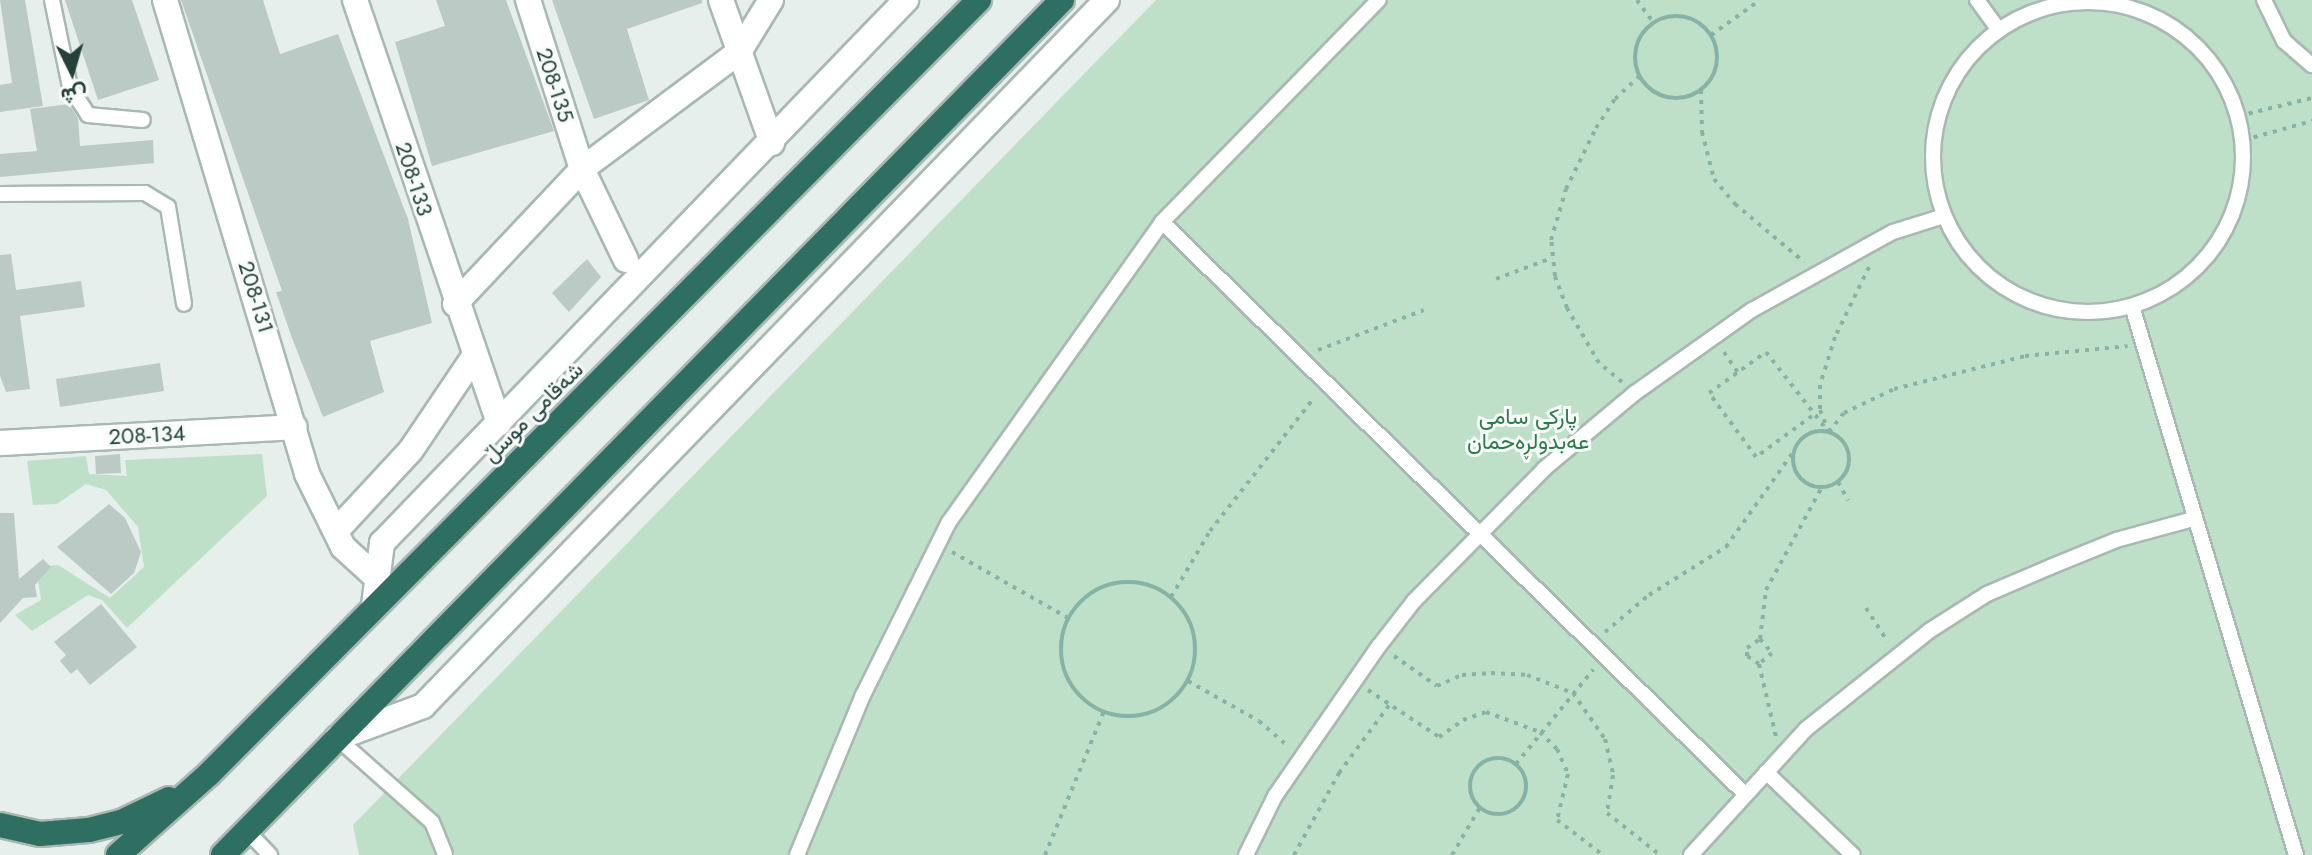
<!DOCTYPE html>
<html>
<head>
<meta charset="utf-8">
<style>
	body { margin:0 }
	#map { position:relative; width:2312px; height:855px; overflow:hidden; background:#e6efeb; font-family:Jost,Vazirmatn,sans-serif }
	div>[style] { position:absolute }
	[style*='--x'] { left:calc(var(--x)*1px); top:calc(var(--y)*1px); width:calc(var(--w)*1px); rotate:calc(var(--a)*1deg) }
	.green>* { inset:0; background:#bfe0c8 }
	.building>* { inset:0; background:#bbcac4 }
	.path>* { height:4px; margin-top:-2px; transform-origin:0; background:repeating-linear-gradient(90deg,#86b3a5 0 4px,transparent 0 10px) }
	.path>.ring { margin:-2px; padding:0; box-sizing:content-box; background:none; border:4px solid #86b3a5; border-radius:50% }
	.roads { filter:drop-shadow(2px 0 #a8b8b2) drop-shadow(-2px 0 #a8b8b2) drop-shadow(0 2px #a8b8b2) drop-shadow(0 -2px #a8b8b2) }
	.lane>* { height:14px; margin:-7px; padding:0 7px; transform-origin:7px; border-radius:7px; background:#fff }
	.lane>.ring { margin:-7px; padding:0; box-sizing:content-box; background:none; border:14px solid #fff; border-radius:50% }
	.street>* { height:24px; margin:-12px; padding:0 12px; transform-origin:12px; border-radius:12px; background:#fff }
	.secondary>* { height:24px; margin:-12px; padding:0 12px; transform-origin:12px; border-radius:12px; background:#fff }
	.highway>* { height:24px; margin:-12px; padding:0 12px; transform-origin:12px; border-radius:12px; background:#2f6f62 }
	span { translate:-50% -50%; white-space:nowrap; text-align:center; line-height:1.15; -webkit-text-stroke:6px #f7fbf9; paint-order:stroke }
	.street-label { font-size:22px; color:#24423a }
	.park-label { font-size:22px; color:#2d7a4b }
	.north { position:absolute; left:32px; top:32px; width:80px; height:80px; -webkit-text-stroke:6px #f7fbf9; paint-order:stroke; rotate:175deg; font-size:22px; font-weight:700; line-height:32px; text-align:center; color:#24423a }
	.north::after { content:''; display:block; margin:auto; width:28px; height:36px; background:#24423a; clip-path:polygon(50% 0,100% 100%,50% 72%,0 100%) }
</style>
</head>
<body>
<div id="map">
	<div class="green">
		<div style="clip-path:polygon(1156px 0,2312px 0,2312px 855px,359px 855px,353px 825px)"></div>
		<div style="clip-path:polygon(262px 454px,267px 496px,127px 628px,102px 600px,88px 595px,32px 631px,15px 615px,41px 600px,37px 574px,45px 566px,58px 565px,110px 598px,144px 567px,138px 527px,106px 490px,86px 484px,57px 504px,33px 505px,27px 461px,86px 456px,89px 474px,127px 476px,125px 460px)"></div>
	</div>
	<div class="building">
		<div style="clip-path:polygon(0 0,25px 0,43px 106px,0 112px,0 85px,12px 83px)"></div>
		<div style="clip-path:polygon(65px 0,132px 0,159px 80px,98px 100px)"></div>
		<div style="clip-path:polygon(181px 0,263px 0,280px 54px,338px 34px,408px 219px,432px 323px,370px 341px,384px 392px,323px 417px,292px 338px,276px 292px,282px 291px)"></div>
		<div style="clip-path:polygon(436px 0,506px 0,554px 131px,432px 166px,395px 42px,445px 26px)"></div>
		<div style="clip-path:polygon(552px 0,702px 0,702px 3px,627px 29px,649px 100px,594px 119px)"></div>
		<div style="clip-path:polygon(69px 104px,78px 118px,80px 146px,153px 140px,154px 163px,0 177px,0 154px,37px 151px,30px 109px)"></div>
		<div style="clip-path:polygon(11px 254px,16px 290px,81px 281px,85px 307px,20px 316px,30px 389px,6px 392px,0 376px,0 255px)"></div>
		<div style="clip-path:polygon(587px 259px,601px 277px,569px 312px,552px 293px)"></div>
		<div style="clip-path:polygon(160px 363px,164px 391px,60px 407px,56px 379px)"></div>
		<div style="clip-path:polygon(120px 454px,121px 473px,96px 474px,95px 456px)"></div>
		<div style="clip-path:polygon(109px 504px,125px 518px,141px 552px,134px 573px,111px 594px,57px 547px)"></div>
		<div style="clip-path:polygon(0 513px,14px 513px,19px 579px,43px 559px,51px 567px,35px 585px,37px 597px,23px 598px,0 623px)"></div>
		<div style="clip-path:polygon(101px 604px,137px 647px,90px 685px,77px 669px,71px 674px,60px 661px,66px 655px,54px 642px)"></div>
	</div>
	<div class="path">
		<div style="--x:1637;--y:0;--w:29;--a:54"></div>
		<div class="ring" style="left:1635px;top:16px;width:78px;height:78px"></div>
		<div style="--x:1711;--y:35;--w:60;--a:-35.5"></div>
		<div style="--x:1701;--y:90;--w:42;--a:88.6"></div>
		<div style="--x:1702;--y:132;--w:49;--a:75.7"></div>
		<div style="--x:1714;--y:179;--w:33;--a:50"></div>
		<div style="--x:1735;--y:204;--w:90;--a:40"></div>
		<div style="--x:2239;--y:116;--w:75;--a:-13.9"></div>
		<div style="--x:2244;--y:140;--w:71;--a:-15.6"></div>
		<div style="--x:1869;--y:267;--w:78;--a:115.9"></div>
		<div style="--x:1835;--y:337;--w:50;--a:107.4"></div>
		<div style="--x:1820;--y:385;--w:25;--a:90"></div>
		<div style="--x:1820;--y:410;--w:24;--a:68"></div>
		<div style="--x:1829;--y:432;--w:24;--a:-52"></div>
		<div style="--x:1844;--y:413;--w:55;--a:-25.6"></div>
		<div style="--x:1894;--y:389;--w:135;--a:-14.1"></div>
		<div style="--x:2025;--y:356;--w:103;--a:-5.5"></div>
		<div style="--x:1496;--y:279;--w:60;--a:-20.6"></div>
		<div style="--x:1318;--y:350;--w:113;--a:-20.7"></div>
		<div style="--x:1724;--y:352;--w:25;--a:56"></div>
		<div style="--x:1622;--y:382;--w:30;--a:-140"></div>
		<div style="--x:1599;--y:363;--w:64;--a:-120.2"></div>
		<div style="--x:1567;--y:308;--w:34;--a:-111"></div>
		<div style="--x:1555;--y:276;--w:36;--a:-96"></div>
		<div style="--x:1551;--y:240;--w:53;--a:-73.6"></div>
		<div style="--x:1566;--y:189;--w:68;--a:-63.8"></div>
		<div style="--x:1596;--y:128;--w:35;--a:-57"></div>
		<div style="--x:1615;--y:99;--w:34;--a:-43"></div>
		<div style="--x:1812;--y:416;--w:69;--a:143.8"></div>
		<div style="--x:1756;--y:457;--w:79;--a:-126.3"></div>
		<div style="--x:1709;--y:393;--w:70;--a:-35.7"></div>
		<div style="--x:1766;--y:352;--w:99;--a:52"></div>
		<div class="ring" style="left:1793px;top:431px;width:52px;height:52px"></div>
		<div style="--x:1838;--y:482;--w:21;--a:61"></div>
		<div style="--x:952;--y:552;--w:133;--a:29.6"></div>
		<div class="ring" style="left:1061px;top:582px;width:130px;height:130px"></div>
		<div style="--x:1171;--y:597;--w:77;--a:-59.4"></div>
		<div style="--x:1210;--y:531;--w:169;--a:-52"></div>
		<div style="--x:1866;--y:608;--w:40;--a:57.1"></div>
		<div style="--x:1605;--y:632;--w:57;--a:-40.1"></div>
		<div style="--x:1649;--y:595;--w:91;--a:-31.9"></div>
		<div style="--x:1726;--y:547;--w:118;--a:-54.7"></div>
		<div style="--x:1760;--y:639;--w:18;--a:49"></div>
		<div style="--x:1772;--y:653;--w:17;--a:140"></div>
		<div style="--x:1759;--y:664;--w:75;--a:76.9"></div>
		<div style="--x:1394;--y:656;--w:52;--a:34.9"></div>
		<div style="--x:1437;--y:686;--w:27;--a:-24"></div>
		<div style="--x:1462;--y:675;--w:29;--a:-4"></div>
		<div style="--x:1491;--y:673;--w:36;--a:3"></div>
		<div style="--x:1527;--y:675;--w:49;--a:21.4"></div>
		<div style="--x:1573;--y:693;--w:56;--a:55.2"></div>
		<div style="--x:1605;--y:739;--w:37;--a:77"></div>
		<div style="--x:1613;--y:775;--w:38;--a:99"></div>
		<div style="--x:1607;--y:813;--w:68;--a:38.4"></div>
		<div style="--x:1759;--y:664;--w:14;--a:-146"></div>
		<div style="--x:1747;--y:656;--w:8;--a:-90"></div>
		<div style="--x:1747;--y:648;--w:16;--a:-35"></div>
		<div style="--x:1760;--y:639;--w:49;--a:-83"></div>
		<div style="--x:1766;--y:590;--w:117;--a:-61.5"></div>
		<div style="--x:1188;--y:681;--w:81;--a:29.4"></div>
		<div style="--x:1259;--y:721;--w:40;--a:41"></div>
		<div style="--x:1368;--y:690;--w:85;--a:33.5"></div>
		<div style="--x:1439;--y:737;--w:29;--a:-35"></div>
		<div style="--x:1463;--y:720;--w:24;--a:-19"></div>
		<div style="--x:1486;--y:712;--w:58;--a:20.3"></div>
		<div style="--x:1540;--y:732;--w:24;--a:45"></div>
		<div style="--x:1557;--y:749;--w:27;--a:66"></div>
		<div style="--x:1568;--y:774;--w:47;--a:103.4"></div>
		<div style="--x:1557;--y:820;--w:58;--a:37.3"></div>
		<div class="ring" style="left:1470px;top:758px;width:52px;height:52px"></div>
		<div style="--x:1516;--y:764;--w:122;--a:-50.7"></div>
		<div style="--x:1045;--y:855;--w:156;--a:-67.7"></div>
		<div style="--x:1294;--y:855;--w:94;--a:-61.2"></div>
		<div style="--x:1339;--y:773;--w:86;--a:-53.5"></div>
		<div style="--x:1452;--y:855;--w:56;--a:-59.7"></div>
	</div>
	<div class="roads">
		<div class="lane">
			<div style="--x:52;--y:0;--w:89;--a:78.3"></div>
			<div style="--x:70;--y:87;--w:33;--a:57"></div>
			<div style="--x:88;--y:115;--w:55;--a:5.2"></div>
			<div style="--x:1977;--y:0;--w:37;--a:54"></div>
			<div style="--x:2264;--y:0;--w:46;--a:64"></div>
			<div style="--x:2284;--y:41;--w:37;--a:41"></div>
			<div class="ring" style="left:1933px;top:2px;width:296px;height:296px"></div>
			<div style="--x:0;--y:194;--w:145;--a:-0.4"></div>
			<div style="--x:145;--y:193;--w:27;--a:31"></div>
			<div style="--x:168;--y:207;--w:98;--a:80.6"></div>
			<div style="--x:1162;--y:222;--w:817;--a:44.45"></div>
			<div style="--x:2132;--y:306;--w:573;--a:73.37"></div>
			<div style="--x:337;--y:738;--w:127;--a:41.5"></div>
			<div style="--x:432;--y:822;--w:35;--a:68"></div>
			<div style="--x:1766;--y:772;--w:120;--a:43.7"></div>
			<div style="--x:247;--y:831;--w:33;--a:46"></div>
			<div style="--x:797;--y:855;--w:173;--a:-67.6"></div>
			<div style="--x:863;--y:695;--w:193;--a:-63.6"></div>
			<div style="--x:949;--y:522;--w:368;--a:-54.6"></div>
			<div style="--x:1162;--y:222;--w:310;--a:-45.7"></div>
			<div style="--x:1246;--y:855;--w:66;--a:-63.8"></div>
			<div style="--x:1275;--y:796;--w:183;--a:-55.3"></div>
			<div style="--x:1379;--y:646;--w:57;--a:-52.1"></div>
			<div style="--x:1414;--y:601;--w:185;--a:-45.4"></div>
			<div style="--x:1544;--y:469;--w:119;--a:-39.9"></div>
			<div style="--x:1635;--y:393;--w:143;--a:-35.4"></div>
			<div style="--x:1752;--y:310;--w:161;--a:-29"></div>
			<div style="--x:1893;--y:232;--w:53;--a:-17.4"></div>
			<div style="--x:1691;--y:855;--w:171;--a:-47.6"></div>
			<div style="--x:1806;--y:729;--w:157;--a:-38.5"></div>
			<div style="--x:1929;--y:631;--w:69;--a:-32.5"></div>
			<div style="--x:1987;--y:594;--w:69;--a:-23.2"></div>
			<div style="--x:2050;--y:567;--w:71;--a:-22.2"></div>
			<div style="--x:2116;--y:540;--w:80;--a:-15.3"></div>
		</div>
		<div class="street">
			<div style="--x:165;--y:0;--w:495;--a:73.3"></div>
			<div style="--x:307;--y:474;--w:81;--a:63.7"></div>
			<div style="--x:343;--y:547;--w:45;--a:42.3"></div>
			<div style="--x:355;--y:0;--w:447;--a:71.2"></div>
			<div style="--x:528;--y:0;--w:177;--a:72.3"></div>
			<div style="--x:582;--y:169;--w:101;--a:64.2"></div>
			<div style="--x:721;--y:0;--w:152;--a:70.4"></div>
			<div style="--x:455;--y:304;--w:185;--a:-46.7"></div>
			<div style="--x:582;--y:169;--w:196;--a:-36.7"></div>
			<div style="--x:739;--y:52;--w:61;--a:-58.4"></div>
			<div style="--x:0;--y:443;--w:295;--a:-3.1"></div>
			<div style="--x:336;--y:531;--w:110;--a:-47.2"></div>
			<div style="--x:411;--y:450;--w:111;--a:-56"></div>
		</div>
		<div class="secondary">
			<div style="--x:374;--y:605;--w:63;--a:-82.6"></div>
			<div style="--x:382;--y:543;--w:755;--a:-46.02"></div>
			<div style="--x:337;--y:738;--w:92;--a:-20.4"></div>
			<div style="--x:423;--y:706;--w:983;--a:-45.91"></div>
		</div>
		<div class="highway">
			<div style="--x:0;--y:825;--w:41;--a:12.7"></div>
			<div style="--x:40;--y:834;--w:49;--a:-4.7"></div>
			<div style="--x:89;--y:830;--w:33;--a:-14"></div>
			<div style="--x:121;--y:822;--w:53;--a:-25.6"></div>
			<div style="--x:118;--y:855;--w:122;--a:-41.7"></div>
			<div style="--x:209;--y:774;--w:1092;--a:-45.15"></div>
			<div style="--x:223;--y:855;--w:1198;--a:-45.54"></div>
		</div>
	</div>
	<div class="street-label">
		<span style="left:555px;top:85px;rotate:72deg">208-135</span>
		<span style="left:414px;top:179px;rotate:72deg">208-133</span>
		<span style="left:256px;top:297px;rotate:73deg">208-131</span>
		<span style="left:533px;top:412px;rotate:-45deg">شەقامی موسڵ</span>
		<span style="left:147px;top:435px;rotate:-3deg">208-134</span>
	</div>
	<div class="park-label">
		<span style="left:1528px;top:429px">پارکی سامی<br>عەبدولڕەحمان</span>
	</div>
	<div class="north">ش</div>
</div>
</body>
</html>
